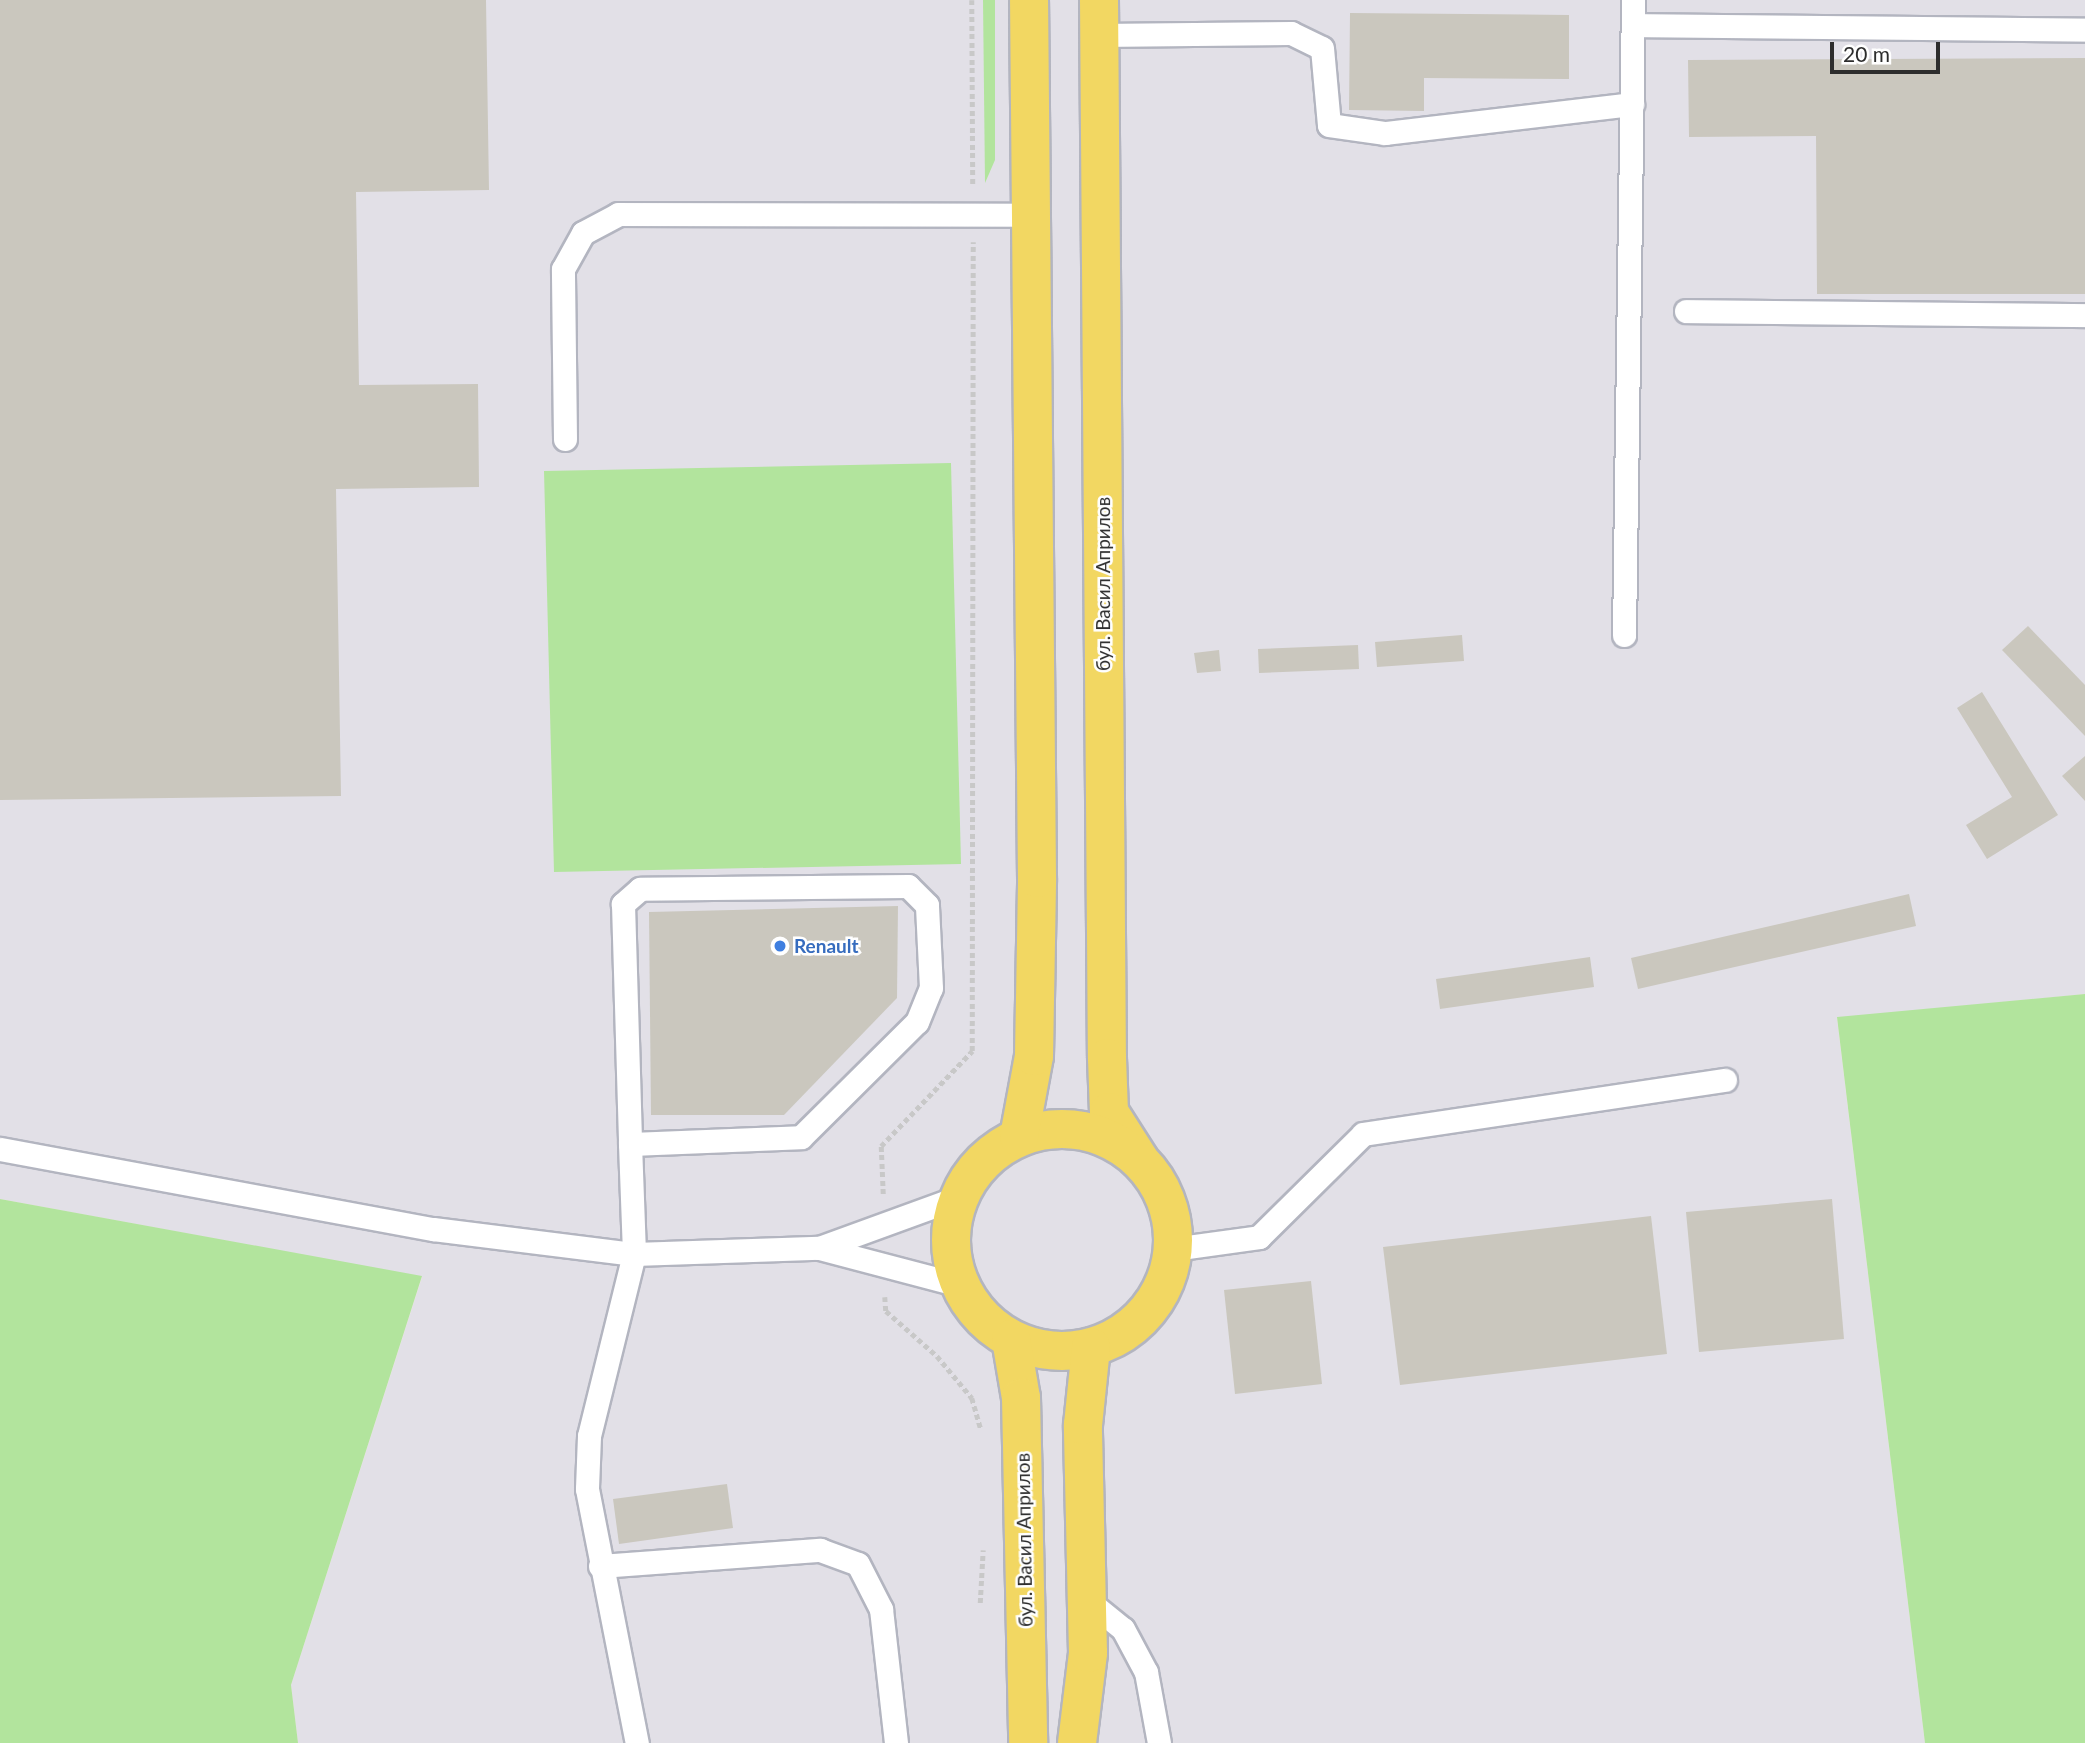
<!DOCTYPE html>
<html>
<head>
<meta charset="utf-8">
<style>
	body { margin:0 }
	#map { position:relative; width:2085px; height:1743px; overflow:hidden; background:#eee9e0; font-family:Lato,sans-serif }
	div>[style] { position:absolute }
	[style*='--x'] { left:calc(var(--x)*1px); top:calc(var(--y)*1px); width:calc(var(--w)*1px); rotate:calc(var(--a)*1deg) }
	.industrial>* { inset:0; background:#e2e0e7 }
	.green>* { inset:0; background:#b2e49d }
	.building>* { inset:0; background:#cac7be }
	.path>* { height:4.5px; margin-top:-2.25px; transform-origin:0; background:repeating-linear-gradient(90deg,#c8c8c8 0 5px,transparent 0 8.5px) }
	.roads { filter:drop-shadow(2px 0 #b3b5c0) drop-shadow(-2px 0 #b3b5c0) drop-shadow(0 2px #b3b5c0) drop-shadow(0 -2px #b3b5c0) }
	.service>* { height:23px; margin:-11.5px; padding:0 11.5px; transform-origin:11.5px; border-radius:11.5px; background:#fff }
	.primary>* { height:38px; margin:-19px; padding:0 19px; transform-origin:19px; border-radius:19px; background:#f2d762 }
	.primary>.ring { margin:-19px; padding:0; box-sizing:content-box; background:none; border:38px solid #f2d762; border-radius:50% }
	.dots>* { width:19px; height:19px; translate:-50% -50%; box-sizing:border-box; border:4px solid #fff; border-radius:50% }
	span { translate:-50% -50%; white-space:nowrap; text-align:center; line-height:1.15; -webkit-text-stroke:5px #fff; paint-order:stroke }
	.street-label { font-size:19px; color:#2d2d2d }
	.shop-label { font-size:19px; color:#366cbe; font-weight:700 }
	.left { translate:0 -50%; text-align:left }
	.scale { position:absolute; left:1830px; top:42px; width:110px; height:32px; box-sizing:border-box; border:4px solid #2d2d2d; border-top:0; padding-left:9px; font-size:21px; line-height:24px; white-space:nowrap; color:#2d2d2d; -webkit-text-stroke:5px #fff; paint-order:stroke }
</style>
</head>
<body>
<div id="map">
	<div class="industrial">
		<div style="clip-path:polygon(0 0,2085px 0,2085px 994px,1837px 1018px,1925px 1743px,298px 1743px,291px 1685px,422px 1277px,0 1199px)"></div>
	</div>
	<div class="green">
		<div style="clip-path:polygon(983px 0,995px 0,995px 160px,985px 183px)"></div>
		<div style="clip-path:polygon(951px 463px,961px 864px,554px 872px,544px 471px)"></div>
		<div style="clip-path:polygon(2085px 994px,2085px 1743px,1925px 1743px,1837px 1017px)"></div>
		<div style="clip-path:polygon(0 1199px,422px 1276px,291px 1685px,298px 1743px,0 1743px)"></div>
	</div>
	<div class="building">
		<div style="clip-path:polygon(0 0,486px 0,489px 190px,356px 192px,359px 385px,478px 384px,479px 487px,336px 489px,341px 796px,0 800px)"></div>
		<div style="clip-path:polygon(1350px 13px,1569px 15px,1569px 79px,1424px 78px,1424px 111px,1349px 110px)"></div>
		<div style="clip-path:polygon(2085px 58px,2085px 294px,1817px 294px,1816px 136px,1689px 137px,1688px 60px)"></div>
		<div style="clip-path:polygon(2028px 626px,2085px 685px,2085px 736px,2002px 650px)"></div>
		<div style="clip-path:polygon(1462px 635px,1464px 661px,1377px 667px,1375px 642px)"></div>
		<div style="clip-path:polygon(1358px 645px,1359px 669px,1259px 673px,1258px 649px)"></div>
		<div style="clip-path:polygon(1219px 650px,1221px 671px,1197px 673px,1194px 653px)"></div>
		<div style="clip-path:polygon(1982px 692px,2058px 815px,1987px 859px,1966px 825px,2012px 797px,1957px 708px)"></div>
		<div style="clip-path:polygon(2085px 756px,2085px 801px,2062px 776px)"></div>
		<div style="clip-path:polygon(1909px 894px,1916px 926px,1638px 989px,1631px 958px)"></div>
		<div style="clip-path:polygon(898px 906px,897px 998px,784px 1115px,651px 1115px,649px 912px)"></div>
		<div style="clip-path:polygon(1590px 957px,1594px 987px,1440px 1009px,1436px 979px)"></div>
		<div style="clip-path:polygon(1832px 1199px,1844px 1339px,1699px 1352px,1686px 1212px)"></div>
		<div style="clip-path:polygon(1651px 1216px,1667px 1354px,1400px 1385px,1383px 1247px)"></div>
		<div style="clip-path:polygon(1311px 1281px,1322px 1384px,1235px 1394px,1224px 1290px)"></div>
		<div style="clip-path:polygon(727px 1484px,733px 1528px,619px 1544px,613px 1499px)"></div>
	</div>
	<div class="path">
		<div style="--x:972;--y:0;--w:185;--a:89.7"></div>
		<div style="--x:883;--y:1194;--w:48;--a:-92.4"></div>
		<div style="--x:881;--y:1146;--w:132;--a:-46.2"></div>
		<div style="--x:972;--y:1051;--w:809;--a:-89.93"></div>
		<div style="--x:885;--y:1297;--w:14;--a:86"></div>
		<div style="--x:886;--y:1311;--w:68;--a:41.4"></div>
		<div style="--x:937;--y:1356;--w:55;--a:50.2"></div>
		<div style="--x:972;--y:1398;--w:33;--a:74"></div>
		<div style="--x:980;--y:1603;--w:53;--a:-86.8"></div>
	</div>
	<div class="roads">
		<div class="service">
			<div style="--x:1635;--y:25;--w:450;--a:0.6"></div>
			<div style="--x:1098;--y:35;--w:193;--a:-0.6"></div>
			<div style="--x:1291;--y:33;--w:34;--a:26"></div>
			<div style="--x:1322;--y:48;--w:77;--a:84.8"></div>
			<div style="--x:1329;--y:125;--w:57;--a:8.1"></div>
			<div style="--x:1385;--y:133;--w:249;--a:-6.7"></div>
			<div style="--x:1686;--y:311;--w:399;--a:0.6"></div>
			<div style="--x:565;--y:439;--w:170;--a:-90.7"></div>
			<div style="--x:563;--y:269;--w:41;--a:-60.9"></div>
			<div style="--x:583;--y:233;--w:40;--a:-28"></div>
			<div style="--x:618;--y:214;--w:409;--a:0.1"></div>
			<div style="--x:1624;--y:635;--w:635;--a:-89.19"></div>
			<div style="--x:630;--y:1144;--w:171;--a:-2.3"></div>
			<div style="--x:801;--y:1137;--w:163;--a:-44.8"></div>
			<div style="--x:917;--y:1022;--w:37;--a:-68"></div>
			<div style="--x:931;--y:988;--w:83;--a:-92.8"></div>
			<div style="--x:927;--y:905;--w:27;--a:-135"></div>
			<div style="--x:908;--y:886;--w:268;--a:179.4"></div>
			<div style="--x:640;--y:889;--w:23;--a:139"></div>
			<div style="--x:623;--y:904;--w:240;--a:88.3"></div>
			<div style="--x:630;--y:1144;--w:110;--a:87.9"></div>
			<div style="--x:634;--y:1254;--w:187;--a:103.9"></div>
			<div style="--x:589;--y:1436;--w:53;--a:92.2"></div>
			<div style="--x:587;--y:1489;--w:259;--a:78.9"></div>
			<div style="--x:0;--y:1149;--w:440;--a:10.5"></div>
			<div style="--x:433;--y:1229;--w:203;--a:7.1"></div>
			<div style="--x:634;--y:1254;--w:185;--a:-1.9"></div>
			<div style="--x:819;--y:1248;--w:146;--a:14.7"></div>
			<div style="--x:819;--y:1248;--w:149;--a:-20"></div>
			<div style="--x:1173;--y:1249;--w:87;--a:-7.9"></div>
			<div style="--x:1259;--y:1237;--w:146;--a:-44.7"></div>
			<div style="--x:1363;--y:1134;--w:366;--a:-8.5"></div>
			<div style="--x:600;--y:1566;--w:221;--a:-4.2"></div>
			<div style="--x:820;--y:1550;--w:40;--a:20.2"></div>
			<div style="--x:858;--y:1564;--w:51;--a:62.9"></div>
			<div style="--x:881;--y:1609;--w:135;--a:83.6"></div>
			<div style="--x:1087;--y:1600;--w:46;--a:38.9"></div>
			<div style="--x:1123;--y:1629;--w:49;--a:61.9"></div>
			<div style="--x:1146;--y:1672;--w:72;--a:79.6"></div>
		</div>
		<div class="primary">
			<div style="--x:1099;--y:0;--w:1058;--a:89.57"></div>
			<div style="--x:1107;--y:1058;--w:54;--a:87.9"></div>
			<div style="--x:1109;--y:1112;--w:56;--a:57.4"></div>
			<div class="ring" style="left:951px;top:1129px;width:184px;height:184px"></div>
			<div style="--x:1019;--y:1137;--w:82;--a:-79.5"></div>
			<div style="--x:1034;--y:1056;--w:178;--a:-89"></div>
			<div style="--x:1037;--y:878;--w:878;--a:-90.52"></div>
			<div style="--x:1011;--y:1339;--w:60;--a:80.4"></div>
			<div style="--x:1021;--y:1398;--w:345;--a:88.8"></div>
			<div style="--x:1077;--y:1743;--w:91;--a:-83"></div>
			<div style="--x:1088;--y:1653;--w:228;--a:-91.3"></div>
			<div style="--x:1083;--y:1425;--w:78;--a:-84.1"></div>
		</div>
	</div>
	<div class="dots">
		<div style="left:780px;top:946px;background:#3f7fe0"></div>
	</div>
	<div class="street-label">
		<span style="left:1103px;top:584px;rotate:-90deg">бул. Васил Априлов</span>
		<span style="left:1024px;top:1540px;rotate:-91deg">бул. Васил Априлов</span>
	</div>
	<div class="shop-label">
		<span class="left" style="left:794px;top:946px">Renault</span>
	</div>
	<div class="scale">20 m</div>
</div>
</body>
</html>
